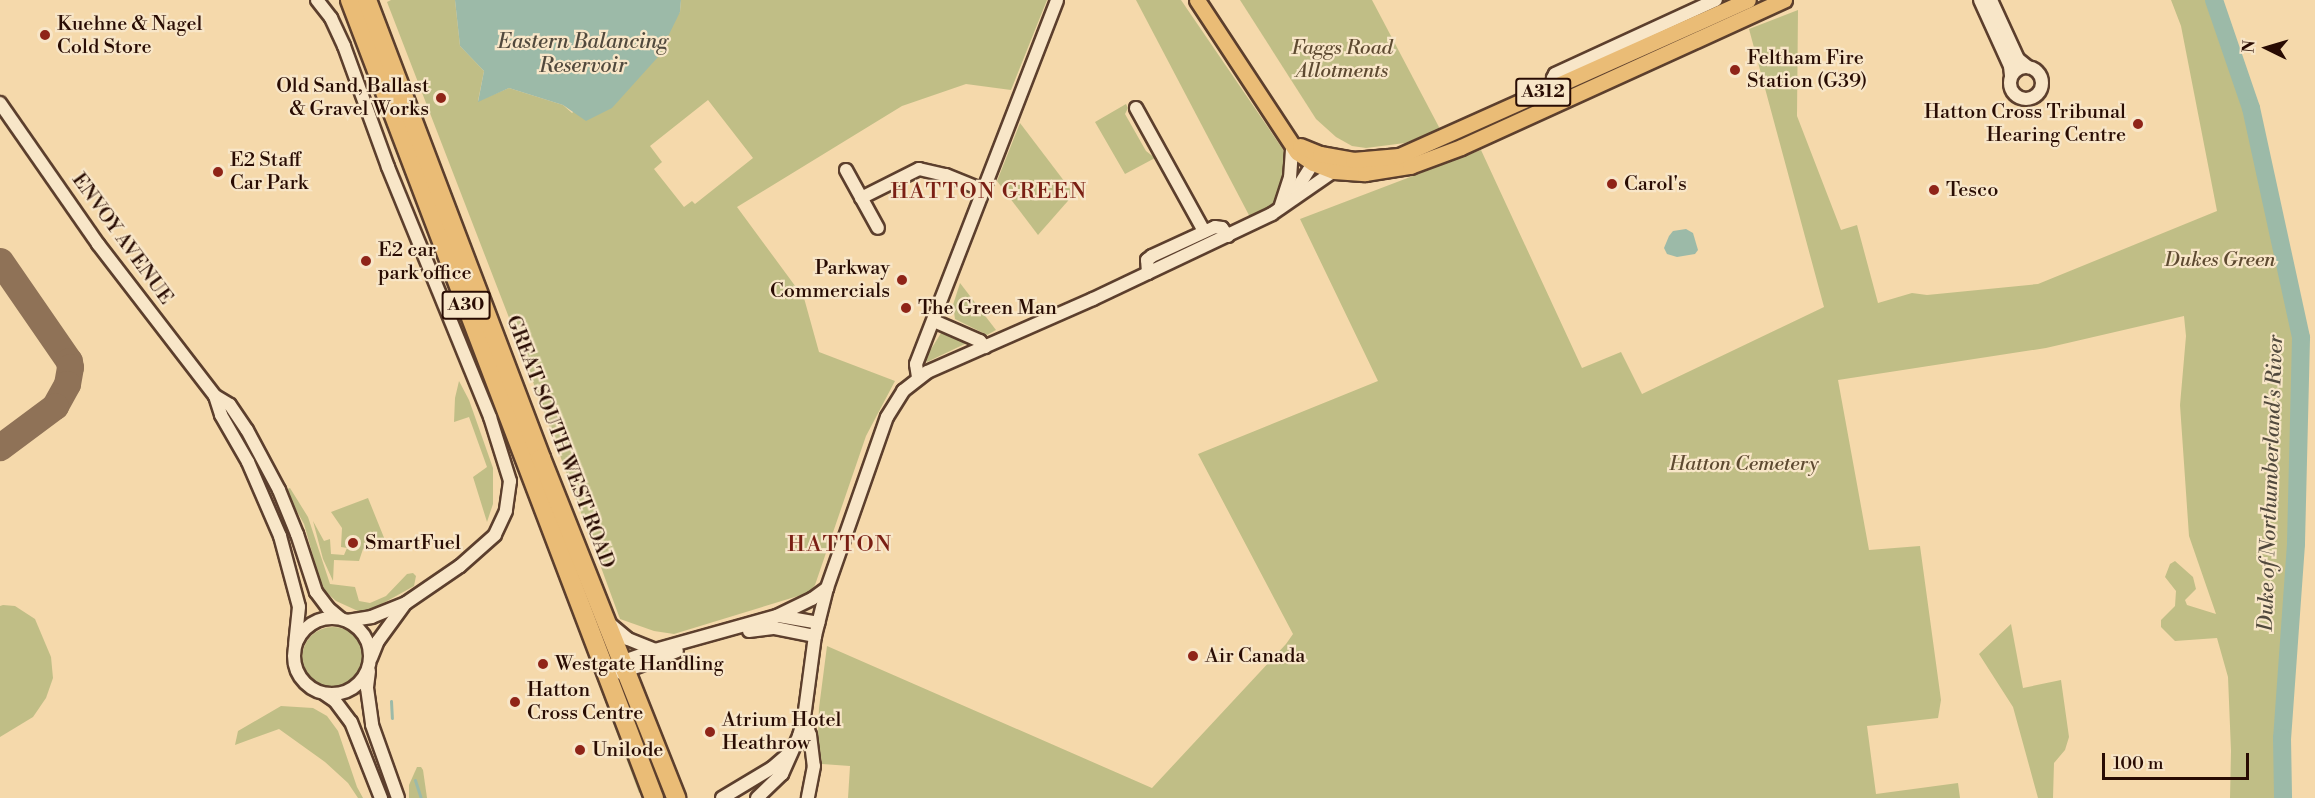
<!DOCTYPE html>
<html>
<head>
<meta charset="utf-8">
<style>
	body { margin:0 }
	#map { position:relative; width:2315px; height:798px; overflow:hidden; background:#f5d9ab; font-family:"Libre Bodoni",serif }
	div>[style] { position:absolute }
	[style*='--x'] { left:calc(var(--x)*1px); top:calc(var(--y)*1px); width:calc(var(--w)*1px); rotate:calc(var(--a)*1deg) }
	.green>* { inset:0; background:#c0be86 }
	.round { border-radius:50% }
	.water>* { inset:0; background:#9cbaa8 }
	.stream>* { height:3px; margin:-1.5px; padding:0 1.5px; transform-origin:1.5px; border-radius:1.5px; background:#9cbaa8 }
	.river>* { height:18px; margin:-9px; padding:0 9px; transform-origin:9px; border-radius:9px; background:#9cbaa8 }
	.taxiway>* { height:27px; margin:-13.5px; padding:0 13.5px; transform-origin:13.5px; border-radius:13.5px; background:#8f7257 }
	.roads { filter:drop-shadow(2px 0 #5c3f2d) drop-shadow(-2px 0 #5c3f2d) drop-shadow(0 2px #5c3f2d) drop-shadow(0 -2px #5c3f2d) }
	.minor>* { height:12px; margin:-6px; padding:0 6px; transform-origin:6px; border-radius:6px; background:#f8e6c8 }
	.minor>.ring { margin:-6px; padding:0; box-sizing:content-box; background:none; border:12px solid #f8e6c8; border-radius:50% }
	.major>* { height:15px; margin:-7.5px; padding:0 7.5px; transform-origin:7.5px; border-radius:7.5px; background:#eabc76 }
	.highway>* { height:18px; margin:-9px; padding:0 9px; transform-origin:9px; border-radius:9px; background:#eabc76 }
	.dots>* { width:16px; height:16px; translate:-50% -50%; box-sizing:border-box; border:3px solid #f8e6c8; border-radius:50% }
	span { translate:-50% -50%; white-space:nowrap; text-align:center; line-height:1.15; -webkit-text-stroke:4.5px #f8e6c8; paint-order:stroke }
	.shield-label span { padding:2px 4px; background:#f8e6c8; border:2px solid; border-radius:4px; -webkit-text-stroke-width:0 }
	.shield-label { font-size:18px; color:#290c03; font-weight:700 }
	.poi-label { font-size:20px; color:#290c03 }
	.left { translate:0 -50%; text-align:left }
	.right { translate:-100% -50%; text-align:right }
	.park-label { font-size:20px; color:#5e4a31; font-style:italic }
	.street-label { font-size:20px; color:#290c03 }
	.water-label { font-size:21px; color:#51493d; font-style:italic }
	.quarter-label { font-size:22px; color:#7a1f14; letter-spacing:1.5px }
	.north { position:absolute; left:2237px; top:18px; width:60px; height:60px; -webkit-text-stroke:4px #f8e6c8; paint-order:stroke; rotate:275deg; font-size:16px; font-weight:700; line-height:24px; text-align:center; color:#290c03 }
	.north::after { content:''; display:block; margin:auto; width:21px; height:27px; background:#290c03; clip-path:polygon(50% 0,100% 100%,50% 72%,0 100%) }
	.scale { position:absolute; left:2102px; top:753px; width:147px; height:27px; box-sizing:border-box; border:3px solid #290c03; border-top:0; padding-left:8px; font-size:18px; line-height:21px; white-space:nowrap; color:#290c03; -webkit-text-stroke:4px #f8e6c8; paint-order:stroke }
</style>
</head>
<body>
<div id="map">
	<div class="green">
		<div style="clip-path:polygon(evenodd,391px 0,455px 0,460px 46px,484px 71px,478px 101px,509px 88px,563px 105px,572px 113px,680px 12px,681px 0,1047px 0,1011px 90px,966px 84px,902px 106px,737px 207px,804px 298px,819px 352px,895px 381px,866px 436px,815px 585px,808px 593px,674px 634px,654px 631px,620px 619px,518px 341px,387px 2px,391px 0,708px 100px,753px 158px,695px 204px,692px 201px,684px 207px,654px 169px,662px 162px,650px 146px,708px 100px)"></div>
		<div style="clip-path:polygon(1136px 0,1181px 0,1282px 148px,1286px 155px,1279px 197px,1272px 209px,1251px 219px)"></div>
		<div style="clip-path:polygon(1240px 0,1372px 0,1440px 129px,1405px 143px,1366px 148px,1352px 146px,1336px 137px,1316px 119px)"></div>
		<div style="clip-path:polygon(2171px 0,2208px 0,2226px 50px,2255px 152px,2296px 341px,2294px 462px,2277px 732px,2277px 798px,2230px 798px,2231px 751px,2228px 677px,2217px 638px,2175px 641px,2161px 627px,2161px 620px,2175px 606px,2176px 591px,2165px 577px,2170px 564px,2175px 561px,2193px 577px,2196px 589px,2185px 600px,2187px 605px,2216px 614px,2189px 536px,2180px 405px,2186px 336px,2184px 316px,2046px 348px,1838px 380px,1869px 550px,1920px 546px,1941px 700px,1938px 718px,1867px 726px,1876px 794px,1958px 783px,1960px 798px,848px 798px,850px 766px,822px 764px,818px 736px,819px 708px,827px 646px,1152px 788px,1286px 644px,1293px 634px,1198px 454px,1378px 381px,1300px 219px,1481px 150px,1582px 368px,1621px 352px,1642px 394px,1824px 307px,1749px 29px,1798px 10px,1797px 116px,1841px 230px,1857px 225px,1878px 303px,1912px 293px,1927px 295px,2038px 284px,2217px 211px,2181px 26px)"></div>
		<div style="clip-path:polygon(1126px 104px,1128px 108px,1125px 114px,1146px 151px,1155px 158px,1125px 174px,1095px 122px)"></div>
		<div style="clip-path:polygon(1020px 123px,1074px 194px,1038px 235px,997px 181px)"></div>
		<div style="clip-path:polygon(960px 283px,996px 330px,987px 335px,955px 319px,953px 305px)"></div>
		<div style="clip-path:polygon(941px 333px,969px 342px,927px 362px,925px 359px)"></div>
		<div style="clip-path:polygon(459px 381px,469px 400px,493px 468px,493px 504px,487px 522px,473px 477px,487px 467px,469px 417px,454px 422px,455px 398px)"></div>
		<div style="clip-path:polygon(290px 488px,308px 517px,330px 584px,355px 587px,359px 601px,370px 603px,386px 596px,407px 574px,413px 573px,416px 576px,414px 586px,371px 610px,358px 611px,336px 601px,325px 591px,319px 577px,304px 524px,285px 490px)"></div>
		<div style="clip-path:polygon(368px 498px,389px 550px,370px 544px,363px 549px,359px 561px,334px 560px,333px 581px,323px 559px,313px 521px,324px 541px,330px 539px,331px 554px,344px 555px,347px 548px,341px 547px,342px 528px,331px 512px)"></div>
		<div style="clip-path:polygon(3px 605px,15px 606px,35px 619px,51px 657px,53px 678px,46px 698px,33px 717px,0 737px,0 606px)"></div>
		<div style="clip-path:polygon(2011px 624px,2023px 688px,2061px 680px,2069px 737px,2065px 750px,2054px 763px,2053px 798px,2038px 798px,2013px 707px,1979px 654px)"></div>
		<div class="round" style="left:302px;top:627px;width:62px;height:62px"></div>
		<div style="clip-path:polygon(594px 663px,642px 792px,639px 793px,591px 664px)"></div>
		<div style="clip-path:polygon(281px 706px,313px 708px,327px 716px,338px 731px,357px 787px,363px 798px,358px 798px,348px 783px,325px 762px,279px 729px,235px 745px,238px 731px)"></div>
		<div style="clip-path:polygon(417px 767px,421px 767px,423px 770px,427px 798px,409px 798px,409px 785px)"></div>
	</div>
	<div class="water">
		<div style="clip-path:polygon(455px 0,681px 0,680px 12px,658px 57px,612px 108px,586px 121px,563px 105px,509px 88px,478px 102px,484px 71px,460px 46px)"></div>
		<div style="clip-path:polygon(1686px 229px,1693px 233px,1698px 250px,1695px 254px,1677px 257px,1667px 254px,1664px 248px,1669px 236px,1673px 231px)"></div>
	</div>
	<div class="stream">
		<div style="--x:391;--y:701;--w:17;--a:87"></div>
		<div style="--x:415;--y:780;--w:19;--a:72"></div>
	</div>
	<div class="river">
		<div style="--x:2214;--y:0;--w:114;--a:71.1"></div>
		<div style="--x:2251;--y:108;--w:235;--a:77.7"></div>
		<div style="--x:2301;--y:338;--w:206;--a:91.4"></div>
		<div style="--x:2296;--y:544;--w:195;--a:94.1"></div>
		<div style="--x:2282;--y:738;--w:60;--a:89"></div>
	</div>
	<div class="taxiway">
		<div style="--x:0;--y:261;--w:121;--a:55.4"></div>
		<div style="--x:69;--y:361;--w:6;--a:81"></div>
		<div style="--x:70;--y:367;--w:17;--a:100"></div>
		<div style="--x:67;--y:384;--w:25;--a:119"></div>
		<div style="--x:55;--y:406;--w:69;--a:143.3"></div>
	</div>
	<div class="roads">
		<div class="minor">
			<div style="--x:317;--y:0;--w:23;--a:52"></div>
			<div style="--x:331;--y:18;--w:31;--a:65"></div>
			<div style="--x:344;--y:46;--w:129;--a:70"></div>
			<div style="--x:388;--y:167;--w:270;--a:67.8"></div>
			<div style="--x:490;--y:417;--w:67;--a:72.6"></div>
			<div style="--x:510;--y:481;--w:30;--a:98"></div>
			<div style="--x:506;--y:511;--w:26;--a:115"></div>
			<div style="--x:495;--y:535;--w:47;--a:138.5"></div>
			<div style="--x:460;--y:566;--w:65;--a:145.6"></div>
			<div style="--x:406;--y:603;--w:37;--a:158"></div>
			<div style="--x:372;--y:617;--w:25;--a:171"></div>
			<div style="--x:1980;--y:0;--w:72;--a:65.6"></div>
			<div style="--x:2010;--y:66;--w:10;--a:84"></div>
			<div style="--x:1991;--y:0;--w:65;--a:65.4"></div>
			<div style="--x:2018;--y:59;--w:13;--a:39"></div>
			<div class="ring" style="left:2010px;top:67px;width:20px;height:20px"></div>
			<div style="--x:1555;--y:93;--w:15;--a:-98"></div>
			<div style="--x:1553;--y:78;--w:4;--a:-63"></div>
			<div style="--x:1555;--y:74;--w:177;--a:-24.7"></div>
			<div style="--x:0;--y:103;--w:172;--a:55.2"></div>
			<div style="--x:98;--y:244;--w:192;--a:52.4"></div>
			<div style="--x:215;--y:396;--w:17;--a:31"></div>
			<div style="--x:230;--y:405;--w:30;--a:56"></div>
			<div style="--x:247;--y:430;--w:68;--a:61.9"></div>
			<div style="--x:279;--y:490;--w:48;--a:67.8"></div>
			<div style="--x:297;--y:534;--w:61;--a:71.9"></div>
			<div style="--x:316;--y:592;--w:20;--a:53"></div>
			<div style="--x:328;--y:608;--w:16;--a:40"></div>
			<div style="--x:1136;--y:108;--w:141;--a:61.1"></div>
			<div style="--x:846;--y:170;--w:66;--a:61.1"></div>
			<div style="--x:861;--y:198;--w:65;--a:-26.6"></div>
			<div style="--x:919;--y:169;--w:28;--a:13"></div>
			<div style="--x:946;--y:175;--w:40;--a:22"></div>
			<div style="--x:1291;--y:198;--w:49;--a:-57.6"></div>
			<div style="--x:1280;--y:208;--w:32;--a:-72"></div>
			<div style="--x:1290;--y:178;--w:32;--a:-86"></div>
			<div style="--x:1148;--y:273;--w:13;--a:-94"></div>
			<div style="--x:1147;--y:260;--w:6;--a:-39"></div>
			<div style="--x:1152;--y:256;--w:69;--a:-24.7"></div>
			<div style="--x:1215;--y:227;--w:7;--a:8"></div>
			<div style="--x:1222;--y:228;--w:10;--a:53"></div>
			<div style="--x:934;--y:321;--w:50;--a:23.5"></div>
			<div style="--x:980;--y:341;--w:8;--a:50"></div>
			<div style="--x:918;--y:377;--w:13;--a:-99"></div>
			<div style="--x:916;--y:364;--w:390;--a:-68.8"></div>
			<div style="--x:215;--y:396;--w:20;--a:72"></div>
			<div style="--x:221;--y:415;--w:54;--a:60.1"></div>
			<div style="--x:248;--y:462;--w:81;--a:66.6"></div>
			<div style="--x:280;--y:536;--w:73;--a:75"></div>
			<div style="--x:299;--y:607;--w:37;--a:96"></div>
			<div style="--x:779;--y:616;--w:40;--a:10"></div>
			<div class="ring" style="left:294px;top:618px;width:64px;height:64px"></div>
			<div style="--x:609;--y:623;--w:25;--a:40"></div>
			<div style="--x:628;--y:639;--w:29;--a:22"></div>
			<div style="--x:749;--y:631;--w:26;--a:-7"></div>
			<div style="--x:775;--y:628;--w:41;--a:11.3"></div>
			<div style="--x:371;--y:658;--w:18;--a:-68"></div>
			<div style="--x:378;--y:641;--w:46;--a:-53.9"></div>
			<div style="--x:615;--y:664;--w:42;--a:-19.3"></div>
			<div style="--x:655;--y:650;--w:127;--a:-15.6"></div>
			<div style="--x:777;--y:616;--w:39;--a:-26"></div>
			<div style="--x:812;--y:599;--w:19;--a:-36"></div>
			<div style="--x:369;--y:671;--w:17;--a:97"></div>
			<div style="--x:367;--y:688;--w:37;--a:82"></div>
			<div style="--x:372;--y:725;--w:77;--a:70.4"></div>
			<div style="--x:621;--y:673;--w:60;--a:-21.4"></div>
			<div style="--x:325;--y:694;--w:12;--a:35"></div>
			<div style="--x:335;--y:701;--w:26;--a:53"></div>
			<div style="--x:351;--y:722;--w:82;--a:68.5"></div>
			<div style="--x:804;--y:718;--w:18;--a:71"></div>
			<div style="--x:810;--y:735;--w:31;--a:83"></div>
			<div style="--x:814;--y:766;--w:33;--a:101"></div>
			<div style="--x:722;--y:798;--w:58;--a:-31"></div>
			<div style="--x:772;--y:768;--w:21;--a:-41"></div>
			<div style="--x:757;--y:798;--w:35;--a:-44"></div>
			<div style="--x:782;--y:774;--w:42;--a:-65.9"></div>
			<div style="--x:799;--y:736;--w:19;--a:-74"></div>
			<div style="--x:804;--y:718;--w:83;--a:-82.4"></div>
			<div style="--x:815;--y:636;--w:49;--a:-76"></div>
			<div style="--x:827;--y:588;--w:181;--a:-70.7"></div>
			<div style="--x:887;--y:417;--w:31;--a:-58"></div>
			<div style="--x:903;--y:391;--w:31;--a:-38"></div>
			<div style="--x:927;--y:372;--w:181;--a:-23.7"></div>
			<div style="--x:1093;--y:299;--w:198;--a:-25.4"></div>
			<div style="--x:1272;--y:214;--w:75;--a:-34.7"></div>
		</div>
		<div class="major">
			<div style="--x:1197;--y:0;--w:182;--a:56.7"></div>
			<div style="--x:1297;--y:152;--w:19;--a:35"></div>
			<div style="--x:1313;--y:163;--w:22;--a:21"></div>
			<div style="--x:1334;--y:171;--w:31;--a:4"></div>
			<div style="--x:1365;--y:173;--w:46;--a:-8.8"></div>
			<div style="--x:1410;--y:166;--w:54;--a:-20.4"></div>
			<div style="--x:1461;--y:147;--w:355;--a:-24.5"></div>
			<div style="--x:1300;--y:146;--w:22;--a:22"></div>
			<div style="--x:1320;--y:154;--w:34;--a:10"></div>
			<div style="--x:1353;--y:160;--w:46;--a:-5"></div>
			<div style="--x:1399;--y:156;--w:382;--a:-24.1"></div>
		</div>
		<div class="highway">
			<div style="--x:350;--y:0;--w:854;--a:69.15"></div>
			<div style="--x:367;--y:0;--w:490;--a:69.2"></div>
			<div style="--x:541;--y:458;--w:366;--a:68.3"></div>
		</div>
	</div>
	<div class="dots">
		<div style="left:45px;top:35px;background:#8f2418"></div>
		<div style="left:1735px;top:70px;background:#8f2418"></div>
		<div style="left:441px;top:98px;background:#8f2418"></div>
		<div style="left:2138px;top:124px;background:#8f2418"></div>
		<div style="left:218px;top:172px;background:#8f2418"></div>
		<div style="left:1612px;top:184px;background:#8f2418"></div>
		<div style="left:1934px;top:190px;background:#8f2418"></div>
		<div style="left:366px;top:261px;background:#8f2418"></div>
		<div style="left:902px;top:280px;background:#8f2418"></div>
		<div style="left:906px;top:308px;background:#8f2418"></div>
		<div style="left:353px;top:543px;background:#8f2418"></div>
		<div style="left:1193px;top:656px;background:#8f2418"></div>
		<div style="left:543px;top:664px;background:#8f2418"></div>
		<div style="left:515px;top:702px;background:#8f2418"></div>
		<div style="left:710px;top:732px;background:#8f2418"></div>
		<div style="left:580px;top:750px;background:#8f2418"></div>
	</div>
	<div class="shield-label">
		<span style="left:1543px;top:92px">A312</span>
		<span style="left:466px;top:305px">A30</span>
	</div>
	<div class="poi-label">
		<span class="left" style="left:57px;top:36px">Kuehne &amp; Nagel<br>Cold Store</span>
		<span class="left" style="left:1747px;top:70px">Feltham Fire<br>Station (G39)</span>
		<span class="right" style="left:429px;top:98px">Old Sand, Ballast<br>&amp; Gravel Works</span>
		<span class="right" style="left:2126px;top:124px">Hatton Cross Tribunal<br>Hearing Centre</span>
		<span class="left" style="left:230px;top:172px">E2 Staff<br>Car Park</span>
		<span class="left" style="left:1624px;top:184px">Carol's</span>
		<span class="left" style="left:1946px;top:190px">Tesco</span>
		<span class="left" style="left:378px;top:262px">E2 car<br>park office</span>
		<span class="right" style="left:890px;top:280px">Parkway<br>Commercials</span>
		<span class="left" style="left:918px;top:308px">The Green Man</span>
		<span class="left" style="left:365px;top:543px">SmartFuel</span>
		<span class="left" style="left:1205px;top:656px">Air Canada</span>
		<span class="left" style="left:555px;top:664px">Westgate Handling</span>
		<span class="left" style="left:527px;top:702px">Hatton<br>Cross Centre</span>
		<span class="left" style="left:722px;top:732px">Atrium Hotel<br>Heathrow</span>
		<span class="left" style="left:592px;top:750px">Unilode</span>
	</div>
	<div class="park-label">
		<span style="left:1342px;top:60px">Faggs Road<br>Allotments</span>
		<span style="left:2220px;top:260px">Dukes Green</span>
		<span style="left:1744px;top:464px">Hatton Cemetery</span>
	</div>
	<div class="street-label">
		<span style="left:122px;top:239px;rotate:54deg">ENVOY AVENUE</span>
		<span style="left:560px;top:442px;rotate:69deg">GREAT SOUTH WEST ROAD</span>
	</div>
	<div class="water-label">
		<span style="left:583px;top:54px">Eastern Balancing<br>Reservoir</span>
		<span style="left:2271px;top:483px;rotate:-88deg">Duke of Northumberland's River</span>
	</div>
	<div class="quarter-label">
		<span style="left:989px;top:192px">HATTON GREEN</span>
		<span style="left:840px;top:545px">HATTON</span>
	</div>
	<div class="north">N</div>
	<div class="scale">100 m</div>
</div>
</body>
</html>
